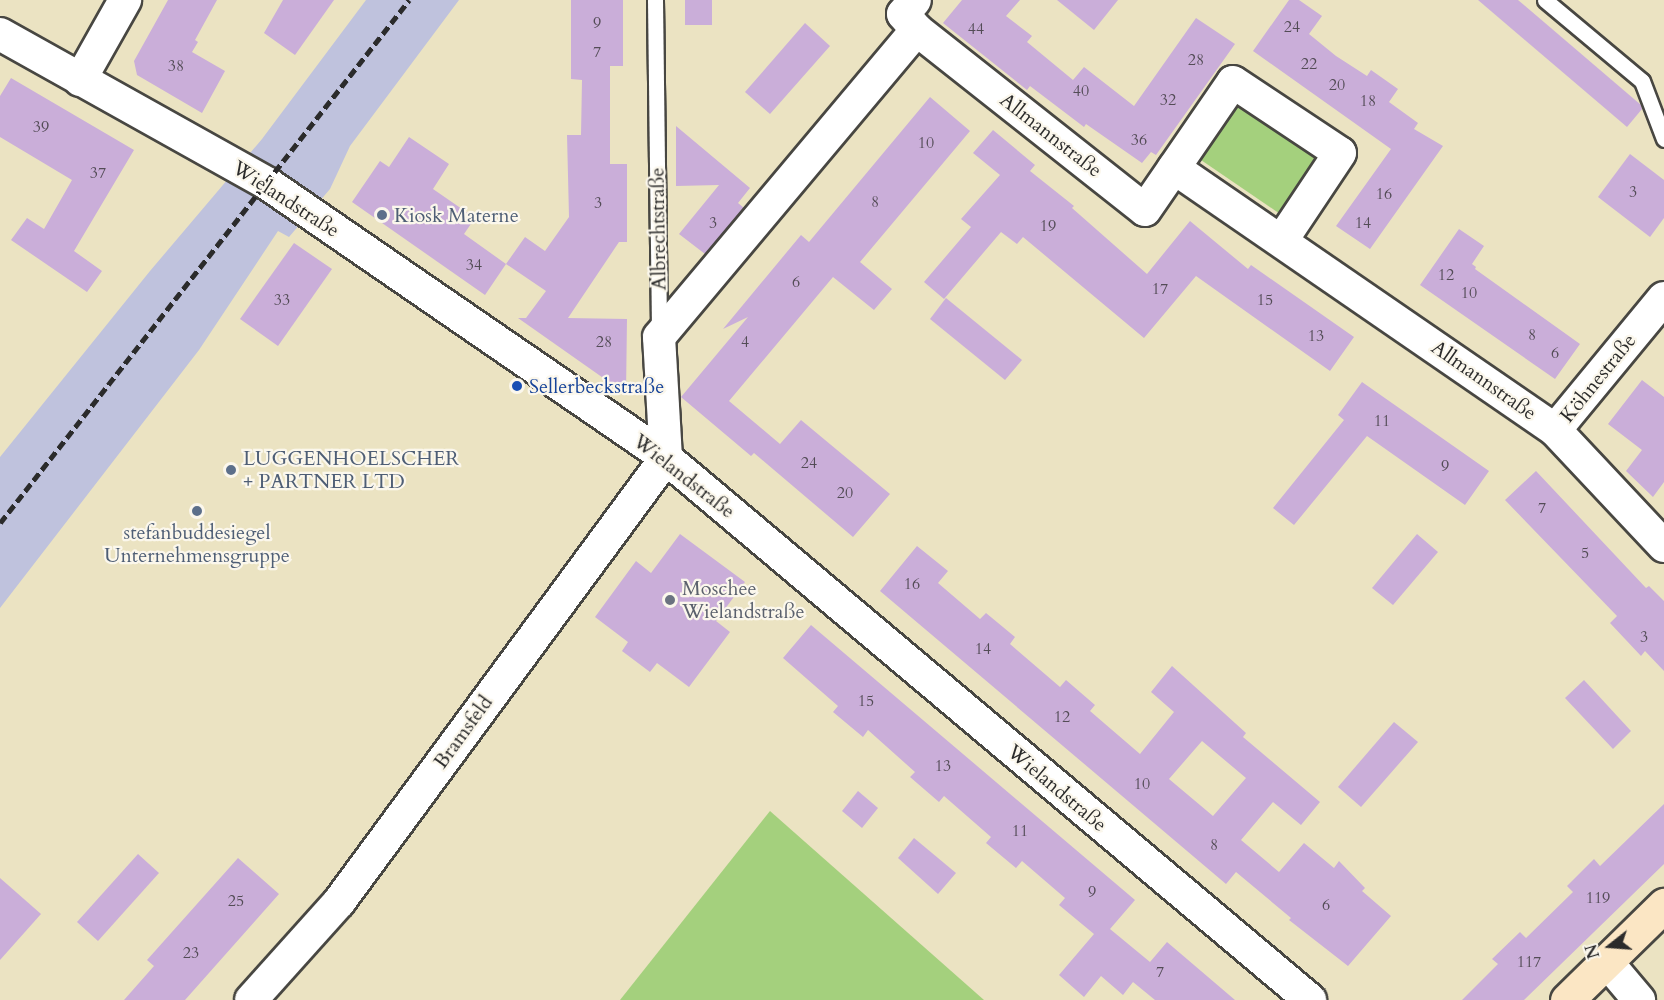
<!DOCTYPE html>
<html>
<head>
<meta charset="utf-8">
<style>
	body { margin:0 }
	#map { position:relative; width:1664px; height:1000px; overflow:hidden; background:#ebe3c2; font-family:Cardo,serif }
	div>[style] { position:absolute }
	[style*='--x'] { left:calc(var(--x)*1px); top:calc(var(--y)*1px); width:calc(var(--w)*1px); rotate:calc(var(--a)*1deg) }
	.industrial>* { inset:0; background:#bfc2dd }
	.green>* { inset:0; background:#a4d07d }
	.building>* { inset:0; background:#caaed9 }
	.roads { filter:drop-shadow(2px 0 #484742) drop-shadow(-2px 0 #484742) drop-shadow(0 2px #484742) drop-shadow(0 -2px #484742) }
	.lane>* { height:15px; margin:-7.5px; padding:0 7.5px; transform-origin:7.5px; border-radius:7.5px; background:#fff }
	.street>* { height:32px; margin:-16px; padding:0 16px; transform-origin:16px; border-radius:16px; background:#fff }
	.secondary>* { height:33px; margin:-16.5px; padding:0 16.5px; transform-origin:16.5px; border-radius:16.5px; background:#fbe6c4 }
	.rail>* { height:4.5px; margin-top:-2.25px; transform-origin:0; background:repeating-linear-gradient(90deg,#2b2b2b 0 9px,transparent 0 13.5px) }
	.dots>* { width:16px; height:16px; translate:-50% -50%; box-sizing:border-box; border:3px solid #fbf7ec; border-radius:50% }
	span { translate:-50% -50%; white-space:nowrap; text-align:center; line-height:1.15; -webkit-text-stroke:4.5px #fbf7ec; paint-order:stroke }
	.number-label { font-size:16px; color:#534c56 }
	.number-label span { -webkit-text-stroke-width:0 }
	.street-label { font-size:20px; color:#2b2b2b }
	.service-label { font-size:20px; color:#4e5e75 }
	.left { translate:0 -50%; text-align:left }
	.transit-label { font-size:20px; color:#164399 }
	.worship-label { font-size:20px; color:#5b616d }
	.north { position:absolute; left:1580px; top:916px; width:60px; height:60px; -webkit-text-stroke:4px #fbf7ec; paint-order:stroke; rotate:253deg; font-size:16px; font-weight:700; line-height:24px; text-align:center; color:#2b2b2b }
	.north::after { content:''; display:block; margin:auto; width:21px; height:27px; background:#2b2b2b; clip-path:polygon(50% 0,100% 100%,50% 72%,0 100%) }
</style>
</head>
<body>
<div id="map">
	<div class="industrial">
		<div style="clip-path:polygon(366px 0,459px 0,350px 146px,330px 189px,289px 237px,278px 231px,199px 350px,0 608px,0 457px,150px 271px,262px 139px)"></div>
	</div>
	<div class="green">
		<div style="clip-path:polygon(1234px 97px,1323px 157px,1283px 216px,1201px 160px,1199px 155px)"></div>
		<div style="clip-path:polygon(770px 811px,984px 1000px,620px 1000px)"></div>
	</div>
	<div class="building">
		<div style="clip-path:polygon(168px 0,217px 0,195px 40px,198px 42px,192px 52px,225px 71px,202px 113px,137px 75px,134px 61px)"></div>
		<div style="clip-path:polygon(283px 0,334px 0,295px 55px,264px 33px)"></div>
		<div style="clip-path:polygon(571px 0,623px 0,623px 66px,610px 66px,610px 164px,627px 164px,627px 242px,619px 242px,568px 318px,627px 319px,626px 394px,518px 318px,526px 318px,546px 291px,506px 264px,525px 237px,545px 251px,569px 217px,567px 135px,581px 135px,582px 80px,571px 79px)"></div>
		<div style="clip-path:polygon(685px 0,712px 0,712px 25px,685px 25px)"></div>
		<div style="clip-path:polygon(962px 0,1020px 0,1006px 16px,1032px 36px,1027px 42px,1073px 80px,1084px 67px,1134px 106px,1196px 18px,1235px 44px,1156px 155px,1151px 152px,1142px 163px,1086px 124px,1084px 127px,1030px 86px,1027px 90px,943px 23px)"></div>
		<div style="clip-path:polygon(1057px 0,1118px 0,1094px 30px)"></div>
		<div style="clip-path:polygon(1289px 0,1299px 0,1322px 16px,1309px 34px,1336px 56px,1367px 76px,1371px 70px,1398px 89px,1389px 102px,1418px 123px,1414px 129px,1443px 146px,1370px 249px,1336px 226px,1391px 149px,1253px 51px)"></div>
		<div style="clip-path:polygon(1478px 0,1518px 0,1641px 105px,1642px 109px,1627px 127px)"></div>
		<div style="clip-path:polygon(805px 23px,830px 46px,770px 114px,745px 92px)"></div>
		<div style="clip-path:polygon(11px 78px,134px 150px,74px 251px,102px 271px,87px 292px,11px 240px,27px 218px,44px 229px,72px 180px,0 137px,0 96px)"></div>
		<div style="clip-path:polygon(930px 97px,970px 131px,860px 262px,892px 289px,874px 310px,833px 277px,729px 401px,780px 444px,801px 420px,890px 494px,853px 537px,754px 453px,751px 456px,681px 397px,748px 317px,723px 329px,801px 235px,809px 242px)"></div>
		<div style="clip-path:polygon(676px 126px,750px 188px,738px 203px,744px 208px,705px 254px,679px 234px,719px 185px,676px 186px)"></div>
		<div style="clip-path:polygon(993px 130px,1035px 165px,1030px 171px,1074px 206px,1072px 208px,1147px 274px,1190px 221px,1248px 269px,1251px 265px,1354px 337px,1330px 371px,1196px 276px,1144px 338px,1023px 237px,1017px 244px,1001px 232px,944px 299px,924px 282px,971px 227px,961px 219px,1000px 175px,973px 153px)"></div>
		<div style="clip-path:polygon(409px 137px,449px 164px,433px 189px,475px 218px,464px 234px,506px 264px,485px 295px,352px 202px,380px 161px,389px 167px)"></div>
		<div style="clip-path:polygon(1630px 154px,1664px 180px,1664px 218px,1650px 237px,1598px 197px)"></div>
		<div style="clip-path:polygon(1459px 229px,1484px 246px,1472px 264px,1476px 267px,1475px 269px,1580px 344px,1555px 379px,1420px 285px)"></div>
		<div style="clip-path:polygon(294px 243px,332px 269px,278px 346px,240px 319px)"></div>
		<div style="clip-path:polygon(946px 298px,1022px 360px,1005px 380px,930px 319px)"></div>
		<div style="clip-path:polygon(1642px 380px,1664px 397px,1664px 482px,1653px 497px,1626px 471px,1642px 450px,1608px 424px)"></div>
		<div style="clip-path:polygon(1362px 382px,1489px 471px,1465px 505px,1367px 436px,1294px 525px,1273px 508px,1344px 420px,1338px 415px)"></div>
		<div style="clip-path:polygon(1536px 471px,1646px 588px,1649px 586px,1664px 601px,1664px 671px,1645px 651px,1641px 656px,1610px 623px,1617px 616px,1505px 500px)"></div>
		<div style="clip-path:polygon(680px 534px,745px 582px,716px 621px,730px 632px,689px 687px,657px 663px,650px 672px,622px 651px,628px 642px,595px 617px,636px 561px,651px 573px)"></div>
		<div style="clip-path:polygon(1417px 534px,1438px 552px,1393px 605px,1372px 588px)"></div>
		<div style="clip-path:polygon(evenodd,917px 546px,948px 571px,938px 583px,980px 619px,986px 613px,1015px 637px,1010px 644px,1060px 687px,1066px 680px,1095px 705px,1090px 711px,1140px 754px,1174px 712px,1151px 692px,1172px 666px,1246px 733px,1243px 737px,1320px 802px,1301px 825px,1273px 802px,1241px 840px,1279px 872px,1304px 843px,1334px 868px,1339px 861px,1365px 888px,1362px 891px,1391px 916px,1348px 966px,1289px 920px,1291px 918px,1236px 872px,1226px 884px,880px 591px,917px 546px,1202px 741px,1246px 778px,1213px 816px,1169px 779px,1202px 741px)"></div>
		<div style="clip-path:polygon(811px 625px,1135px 900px,1110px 929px,1150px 962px,1167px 942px,1235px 1000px,1155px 1000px,1133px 982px,1123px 995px,1101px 976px,1084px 997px,1059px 975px,1094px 934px,1059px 905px,1065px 898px,1022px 861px,1016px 868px,986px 843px,991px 837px,944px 796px,939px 802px,910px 777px,915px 772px,868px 730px,863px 737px,833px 712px,838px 706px,783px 658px)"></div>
		<div style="clip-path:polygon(1584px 680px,1631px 731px,1613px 749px,1565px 698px)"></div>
		<div style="clip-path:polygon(1394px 722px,1418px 742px,1361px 807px,1338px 787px)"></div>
		<div style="clip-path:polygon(858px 791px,878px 808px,862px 828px,842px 811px)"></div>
		<div style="clip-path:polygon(1664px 804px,1664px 864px,1524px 1000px,1462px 1000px,1498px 964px,1492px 959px,1520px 932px,1526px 938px,1573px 892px,1567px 886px,1594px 859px,1600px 866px)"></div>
		<div style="clip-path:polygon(914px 838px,956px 873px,938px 894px,898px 858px)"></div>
		<div style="clip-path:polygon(138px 854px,159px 873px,98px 941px,77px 922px)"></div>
		<div style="clip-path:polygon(238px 858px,279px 894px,185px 1000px,124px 1000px,154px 966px,147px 960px)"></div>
		<div style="clip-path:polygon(0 878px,41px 914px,0 960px)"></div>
	</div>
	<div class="roads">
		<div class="lane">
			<div style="--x:655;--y:0;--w:331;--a:89.3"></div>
			<div style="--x:1545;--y:0;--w:126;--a:39.9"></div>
			<div style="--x:1642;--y:81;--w:62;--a:69.2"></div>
		</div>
		<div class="street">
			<div style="--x:917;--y:30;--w:290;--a:38.3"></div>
			<div style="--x:1145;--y:210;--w:155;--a:-55.5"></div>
			<div style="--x:1233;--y:82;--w:128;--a:33.6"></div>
			<div style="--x:1340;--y:153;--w:105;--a:123.7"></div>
			<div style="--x:0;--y:34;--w:307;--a:29.2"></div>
			<div style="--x:268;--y:184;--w:483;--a:34.5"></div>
			<div style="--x:666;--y:458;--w:842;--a:40.08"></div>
			<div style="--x:80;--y:80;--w:92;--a:-60.6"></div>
			<div style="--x:1174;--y:168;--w:462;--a:34.5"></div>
			<div style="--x:1555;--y:430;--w:159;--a:46.8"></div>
			<div style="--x:1555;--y:430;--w:171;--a:-50.5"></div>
			<div style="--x:666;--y:458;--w:121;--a:-93.3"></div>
			<div style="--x:659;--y:337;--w:401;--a:-50"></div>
			<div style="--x:917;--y:30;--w:21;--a:-131"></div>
			<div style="--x:903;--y:14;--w:18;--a:-49"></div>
			<div style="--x:1607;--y:962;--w:50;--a:49.9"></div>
			<div style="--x:251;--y:1000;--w:132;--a:-48.1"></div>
			<div style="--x:339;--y:902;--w:551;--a:-53.63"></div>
		</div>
		<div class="secondary">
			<div style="--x:1567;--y:1000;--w:136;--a:-44.4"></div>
		</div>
	</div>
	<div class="rail">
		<div style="--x:0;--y:523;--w:664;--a:-51.97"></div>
	</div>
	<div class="dots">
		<div style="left:382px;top:215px;background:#5c6f8a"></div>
		<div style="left:517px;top:386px;background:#1a4fb4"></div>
		<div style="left:231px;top:470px;background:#5c6f8a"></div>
		<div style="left:197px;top:511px;background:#5c6f8a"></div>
		<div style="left:670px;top:600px;background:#6b7280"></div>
	</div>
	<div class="number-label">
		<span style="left:597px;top:23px">9</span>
		<span style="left:1292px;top:27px">24</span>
		<span style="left:976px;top:29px">44</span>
		<span style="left:597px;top:52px">7</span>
		<span style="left:1196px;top:60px">28</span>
		<span style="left:1309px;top:64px">22</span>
		<span style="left:176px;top:66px">38</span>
		<span style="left:1337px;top:85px">20</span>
		<span style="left:1081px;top:91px">40</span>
		<span style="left:1168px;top:100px">32</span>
		<span style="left:1368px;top:101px">18</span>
		<span style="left:41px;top:127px">39</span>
		<span style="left:1139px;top:140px">36</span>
		<span style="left:926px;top:143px">10</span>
		<span style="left:98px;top:173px">37</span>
		<span style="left:1633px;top:192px">3</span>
		<span style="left:1384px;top:194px">16</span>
		<span style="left:875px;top:202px">8</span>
		<span style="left:598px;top:203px">3</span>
		<span style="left:713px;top:223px">3</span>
		<span style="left:1363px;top:223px">14</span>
		<span style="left:1048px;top:226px">19</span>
		<span style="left:474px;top:265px">34</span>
		<span style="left:1446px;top:275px">12</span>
		<span style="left:796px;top:282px">6</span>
		<span style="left:1160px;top:289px">17</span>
		<span style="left:1469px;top:293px">10</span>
		<span style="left:282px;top:300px">33</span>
		<span style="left:1265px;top:300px">15</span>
		<span style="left:1532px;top:335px">8</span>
		<span style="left:1316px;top:336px">13</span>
		<span style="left:604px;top:342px">28</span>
		<span style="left:745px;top:342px">4</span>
		<span style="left:1555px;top:353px">6</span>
		<span style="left:1382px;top:421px">11</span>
		<span style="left:809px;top:463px">24</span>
		<span style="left:1445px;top:466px">9</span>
		<span style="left:845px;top:493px">20</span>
		<span style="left:1542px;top:508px">7</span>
		<span style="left:1585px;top:553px">5</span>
		<span style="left:912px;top:584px">16</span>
		<span style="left:1644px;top:637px">3</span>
		<span style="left:983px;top:649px">14</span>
		<span style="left:866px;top:701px">15</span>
		<span style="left:1062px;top:717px">12</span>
		<span style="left:943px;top:766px">13</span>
		<span style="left:1142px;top:784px">10</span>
		<span style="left:1020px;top:831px">11</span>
		<span style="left:1214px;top:845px">8</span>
		<span style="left:1092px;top:892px">9</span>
		<span style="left:1598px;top:898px">119</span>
		<span style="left:236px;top:901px">25</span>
		<span style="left:1326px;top:905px">6</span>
		<span style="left:191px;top:953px">23</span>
		<span style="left:1529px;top:962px">117</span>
		<span style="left:1160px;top:972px">7</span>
	</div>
	<div class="street-label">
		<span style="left:1051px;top:135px;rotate:38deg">Allmannstraße</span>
		<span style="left:286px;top:199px;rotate:33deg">Wielandstraße</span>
		<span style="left:658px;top:229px;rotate:-91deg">Albrechtstraße</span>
		<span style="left:1598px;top:378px;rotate:-51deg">Köhnestraße</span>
		<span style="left:1484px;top:380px;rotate:35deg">Allmannstraße</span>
		<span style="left:684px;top:476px;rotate:38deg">Wielandstraße</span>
		<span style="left:463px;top:732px;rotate:-54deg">Bramsfeld</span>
		<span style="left:1057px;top:788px;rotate:40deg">Wielandstraße</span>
	</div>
	<div class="service-label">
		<span class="left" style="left:394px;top:215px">Kiosk Materne</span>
		<span class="left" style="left:243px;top:470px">LUGGENHOELSCHER<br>+ PARTNER LTD</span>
		<span style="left:197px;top:544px">stefanbuddesiegel<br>Unternehmensgruppe</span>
	</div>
	<div class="transit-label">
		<span class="left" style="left:529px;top:386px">Sellerbeckstraße</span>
	</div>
	<div class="worship-label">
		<span class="left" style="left:682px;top:600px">Moschee<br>Wielandstraße</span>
	</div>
	<div class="north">N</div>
</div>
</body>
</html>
